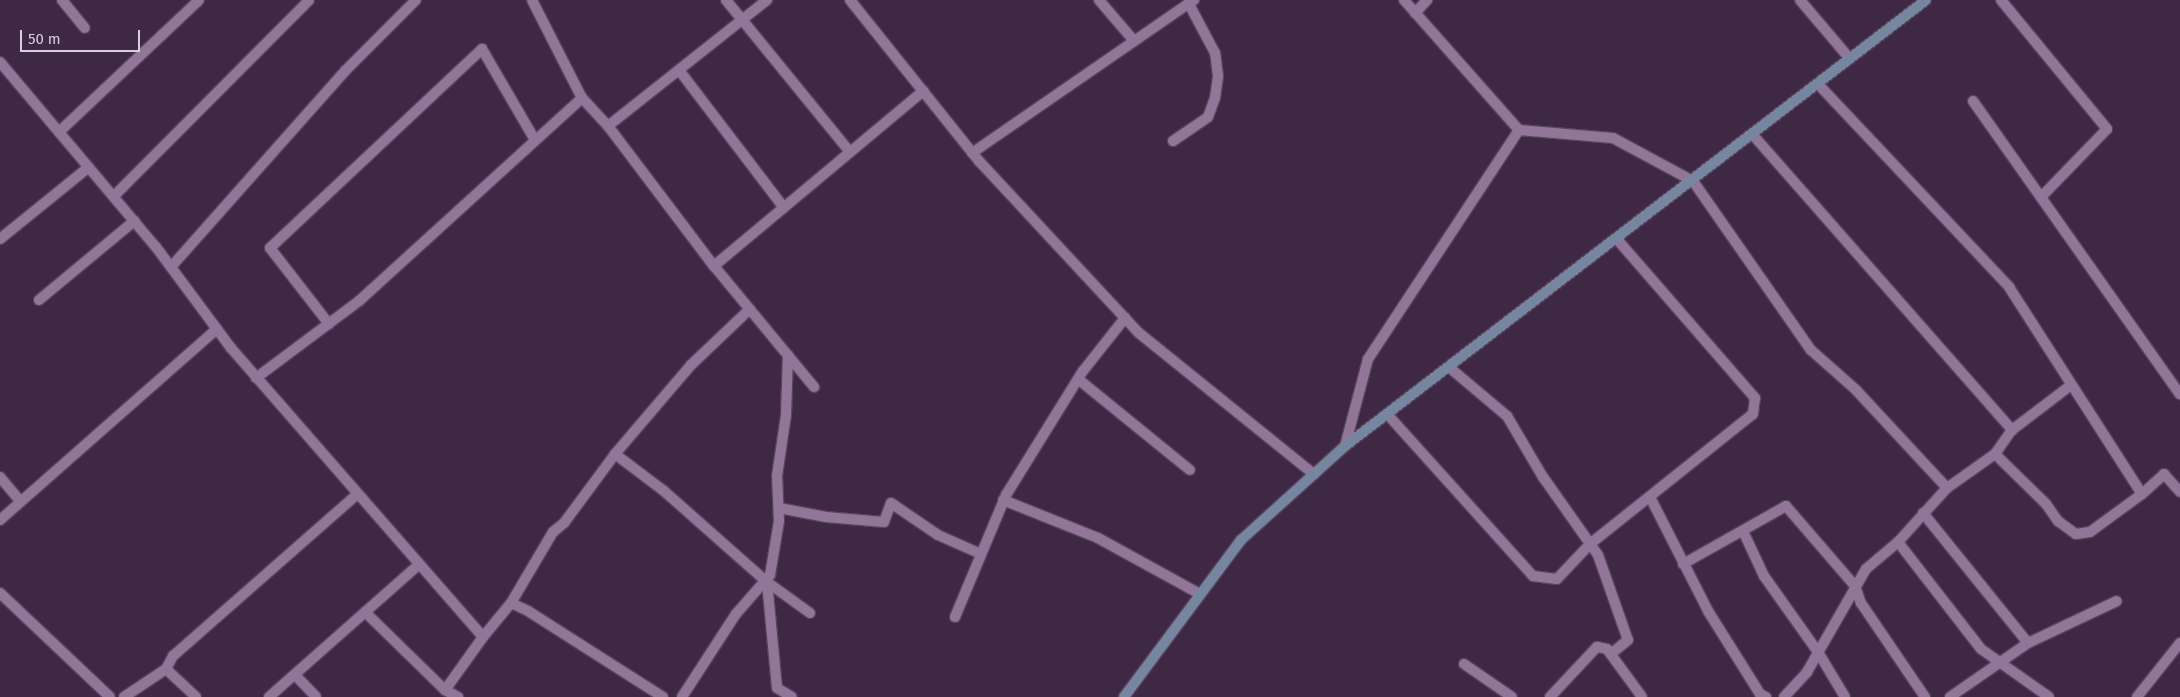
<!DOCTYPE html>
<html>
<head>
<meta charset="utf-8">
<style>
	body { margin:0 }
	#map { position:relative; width:2180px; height:697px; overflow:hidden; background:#3f2746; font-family:"Fira Sans",sans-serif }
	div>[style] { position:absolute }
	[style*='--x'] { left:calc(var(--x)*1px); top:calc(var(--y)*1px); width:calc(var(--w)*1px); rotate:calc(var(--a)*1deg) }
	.roads { filter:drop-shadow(1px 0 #58445d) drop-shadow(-1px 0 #58445d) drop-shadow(0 1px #58445d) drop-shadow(0 -1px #58445d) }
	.street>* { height:10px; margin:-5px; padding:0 5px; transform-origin:5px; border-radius:5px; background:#917699 }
	.secondary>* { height:10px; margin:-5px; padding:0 5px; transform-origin:5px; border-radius:5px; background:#7686a0 }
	span { translate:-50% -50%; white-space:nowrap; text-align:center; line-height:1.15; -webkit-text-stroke:5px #3f2746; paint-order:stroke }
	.scale { position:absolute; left:20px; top:30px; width:120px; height:22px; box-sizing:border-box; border:2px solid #daccdf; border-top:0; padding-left:6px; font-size:15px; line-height:18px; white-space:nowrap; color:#daccdf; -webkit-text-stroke:4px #3f2746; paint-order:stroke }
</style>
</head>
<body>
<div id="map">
	<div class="roads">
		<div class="street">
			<div style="--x:62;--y:0;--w:36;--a:51"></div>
			<div style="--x:532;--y:0;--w:110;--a:63"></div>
			<div style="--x:726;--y:0;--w:196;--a:50.8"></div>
			<div style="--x:850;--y:0;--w:208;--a:51.3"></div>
			<div style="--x:980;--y:162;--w:233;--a:47.1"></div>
			<div style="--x:1139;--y:333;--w:225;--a:38.9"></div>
			<div style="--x:1099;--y:0;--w:54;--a:49.5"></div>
			<div style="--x:1404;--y:0;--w:174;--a:48.5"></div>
			<div style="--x:1519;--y:130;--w:94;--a:4.9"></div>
			<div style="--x:1613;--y:138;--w:91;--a:28.3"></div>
			<div style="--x:1693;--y:181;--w:206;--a:55.1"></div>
			<div style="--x:1811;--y:350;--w:60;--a:41.6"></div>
			<div style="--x:1856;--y:390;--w:134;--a:47.1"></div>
			<div style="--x:1800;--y:0;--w:77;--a:49.7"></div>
			<div style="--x:2001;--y:0;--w:167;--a:50.6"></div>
			<div style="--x:2107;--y:129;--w:95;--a:134.1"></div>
			<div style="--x:1415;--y:13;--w:18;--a:-47"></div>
			<div style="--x:0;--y:62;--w:242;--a:49.9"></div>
			<div style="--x:156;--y:247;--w:126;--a:53.4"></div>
			<div style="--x:231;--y:348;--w:383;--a:48.9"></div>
			<div style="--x:483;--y:637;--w:65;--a:125.6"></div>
			<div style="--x:445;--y:690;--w:15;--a:28"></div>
			<div style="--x:679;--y:70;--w:173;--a:52.7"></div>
			<div style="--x:1818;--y:84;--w:279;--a:46.7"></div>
			<div style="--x:2009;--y:287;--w:246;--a:57.3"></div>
			<div style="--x:2142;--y:494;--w:30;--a:-42"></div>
			<div style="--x:2164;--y:474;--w:24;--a:48"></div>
			<div style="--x:1973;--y:101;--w:359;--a:54.8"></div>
			<div style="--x:608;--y:126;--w:176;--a:52.9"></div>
			<div style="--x:714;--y:266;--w:157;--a:50.4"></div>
			<div style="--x:59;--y:132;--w:192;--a:-43.3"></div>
			<div style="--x:1753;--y:135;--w:393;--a:48.7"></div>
			<div style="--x:1173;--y:141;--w:42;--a:-34.4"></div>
			<div style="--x:1208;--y:117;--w:20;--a:-70"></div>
			<div style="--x:1215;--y:98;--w:22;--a:-82"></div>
			<div style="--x:1218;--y:76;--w:23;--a:-97"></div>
			<div style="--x:1215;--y:53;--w:55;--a:-118"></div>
			<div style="--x:972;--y:153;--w:270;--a:-34.6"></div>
			<div style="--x:114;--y:196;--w:276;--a:-45.1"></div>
			<div style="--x:0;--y:239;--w:114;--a:-39"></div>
			<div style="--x:714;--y:266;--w:273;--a:-39.9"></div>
			<div style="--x:171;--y:267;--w:262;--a:-48.4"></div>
			<div style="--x:345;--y:71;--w:100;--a:-45"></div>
			<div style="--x:39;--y:300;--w:124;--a:-39.7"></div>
			<div style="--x:329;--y:324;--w:96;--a:-127.8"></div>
			<div style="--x:270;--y:248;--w:291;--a:-43.2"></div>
			<div style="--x:482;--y:49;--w:105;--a:59.8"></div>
			<div style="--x:1450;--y:368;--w:75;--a:40.1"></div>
			<div style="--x:1507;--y:416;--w:71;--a:59.5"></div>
			<div style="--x:1543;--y:477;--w:95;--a:54.8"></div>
			<div style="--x:1598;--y:555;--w:90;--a:70.6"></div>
			<div style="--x:1628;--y:640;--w:22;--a:141"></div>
			<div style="--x:256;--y:378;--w:129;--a:-36.8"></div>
			<div style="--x:359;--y:301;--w:302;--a:-42.3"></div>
			<div style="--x:582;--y:98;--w:38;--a:47"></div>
			<div style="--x:608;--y:126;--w:203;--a:-38.4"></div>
			<div style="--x:1078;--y:379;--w:144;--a:39.1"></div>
			<div style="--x:1388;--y:415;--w:217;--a:48"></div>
			<div style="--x:1533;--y:576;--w:24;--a:7"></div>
			<div style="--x:1557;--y:579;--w:48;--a:-46.7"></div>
			<div style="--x:1590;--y:544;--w:208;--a:-38.6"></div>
			<div style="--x:1753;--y:414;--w:16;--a:-83"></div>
			<div style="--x:1755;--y:398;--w:211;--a:-131"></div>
			<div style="--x:1345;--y:446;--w:90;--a:-75.2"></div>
			<div style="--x:1368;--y:359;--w:274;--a:-56.6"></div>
			<div style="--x:615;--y:454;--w:61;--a:37.1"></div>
			<div style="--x:664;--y:491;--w:137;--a:41.5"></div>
			<div style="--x:767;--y:582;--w:53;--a:35.8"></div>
			<div style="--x:1995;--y:454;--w:71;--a:44.4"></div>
			<div style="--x:2046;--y:504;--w:21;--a:55"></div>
			<div style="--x:2058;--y:521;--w:22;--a:36"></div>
			<div style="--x:2076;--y:534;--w:14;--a:-8"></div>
			<div style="--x:2090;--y:532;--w:64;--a:-36.2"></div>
			<div style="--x:0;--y:477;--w:31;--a:50"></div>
			<div style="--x:1650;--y:497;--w:128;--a:63"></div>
			<div style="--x:1708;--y:611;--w:98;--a:57.9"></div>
			<div style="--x:1760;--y:694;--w:7;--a:27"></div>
			<div style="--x:1003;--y:500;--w:102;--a:21.8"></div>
			<div style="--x:1098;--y:538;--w:116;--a:28.8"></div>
			<div style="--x:779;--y:508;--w:48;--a:10.8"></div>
			<div style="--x:826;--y:517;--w:58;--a:4.9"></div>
			<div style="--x:884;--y:522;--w:20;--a:-70"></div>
			<div style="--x:891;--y:503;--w:57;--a:34.2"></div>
			<div style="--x:938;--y:535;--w:47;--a:23.8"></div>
			<div style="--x:1923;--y:513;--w:167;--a:51.1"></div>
			<div style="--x:0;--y:520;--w:289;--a:-41.4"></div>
			<div style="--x:1743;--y:531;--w:50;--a:65"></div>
			<div style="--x:1764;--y:576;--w:93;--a:54.6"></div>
			<div style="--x:1818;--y:652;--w:52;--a:59"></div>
			<div style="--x:1898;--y:542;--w:135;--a:52.2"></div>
			<div style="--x:1981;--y:649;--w:83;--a:35.2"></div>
			<div style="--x:1683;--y:564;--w:118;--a:-29.4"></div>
			<div style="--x:1786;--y:506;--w:106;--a:49.2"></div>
			<div style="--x:1855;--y:586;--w:18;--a:71"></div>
			<div style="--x:1861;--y:603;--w:114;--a:55.8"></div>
			<div style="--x:767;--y:582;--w:106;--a:84.6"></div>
			<div style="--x:777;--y:688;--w:17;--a:31"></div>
			<div style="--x:0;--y:593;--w:151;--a:43.4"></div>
			<div style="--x:511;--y:603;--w:19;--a:25"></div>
			<div style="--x:528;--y:611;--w:160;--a:32.5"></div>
			<div style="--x:365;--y:612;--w:112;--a:44.3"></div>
			<div style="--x:955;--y:617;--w:132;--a:-67.3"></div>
			<div style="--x:1006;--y:495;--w:146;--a:-58.2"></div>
			<div style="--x:1083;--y:371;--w:68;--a:-51.6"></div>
			<div style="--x:483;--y:637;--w:44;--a:-50.5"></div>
			<div style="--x:511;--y:603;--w:82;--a:-59.4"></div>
			<div style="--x:553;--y:532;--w:14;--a:-39"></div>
			<div style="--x:564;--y:523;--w:86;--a:-53.5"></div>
			<div style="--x:615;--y:454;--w:117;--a:-49.5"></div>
			<div style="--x:691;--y:365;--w:81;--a:-43.5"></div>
			<div style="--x:1464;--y:664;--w:58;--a:34.5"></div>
			<div style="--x:166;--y:669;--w:41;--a:43"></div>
			<div style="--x:295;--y:675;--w:30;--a:46"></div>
			<div style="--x:124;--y:697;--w:50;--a:-33.7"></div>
			<div style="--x:166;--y:669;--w:15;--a:-62"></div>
			<div style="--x:173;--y:656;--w:244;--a:-41.3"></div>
			<div style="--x:269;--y:697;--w:199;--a:-41.5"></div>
			<div style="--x:682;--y:697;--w:99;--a:-57"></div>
			<div style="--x:736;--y:614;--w:52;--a:-48.9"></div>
			<div style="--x:770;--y:575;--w:55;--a:-80.5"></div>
			<div style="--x:779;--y:521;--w:45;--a:-92.5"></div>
			<div style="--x:777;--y:476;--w:62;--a:-81.6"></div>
			<div style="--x:786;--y:415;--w:60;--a:-88.1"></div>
			<div style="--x:1550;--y:697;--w:69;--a:-46.8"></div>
			<div style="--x:1597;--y:647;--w:10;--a:11"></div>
			<div style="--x:1607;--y:649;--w:59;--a:53.9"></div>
			<div style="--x:1784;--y:697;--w:34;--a:-47"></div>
			<div style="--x:1807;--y:672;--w:119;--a:-60.2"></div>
			<div style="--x:1866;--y:569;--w:42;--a:-40.2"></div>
			<div style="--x:1898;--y:542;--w:73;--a:-47.8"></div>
			<div style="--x:1947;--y:488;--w:59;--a:-35.3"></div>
			<div style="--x:1995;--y:454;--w:29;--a:-55"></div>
			<div style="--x:2012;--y:430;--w:74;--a:-37.3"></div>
			<div style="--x:1950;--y:697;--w:95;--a:-34.7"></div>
			<div style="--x:2028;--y:643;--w:98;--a:-25.3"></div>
			<div style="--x:2137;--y:697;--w:69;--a:-51.5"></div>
		</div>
		<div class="secondary">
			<div style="--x:1124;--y:697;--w:196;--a:-53.3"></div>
			<div style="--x:1241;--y:540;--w:140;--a:-42.1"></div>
			<div style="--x:1345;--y:446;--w:732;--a:-37.51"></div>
		</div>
	</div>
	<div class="scale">50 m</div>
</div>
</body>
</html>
